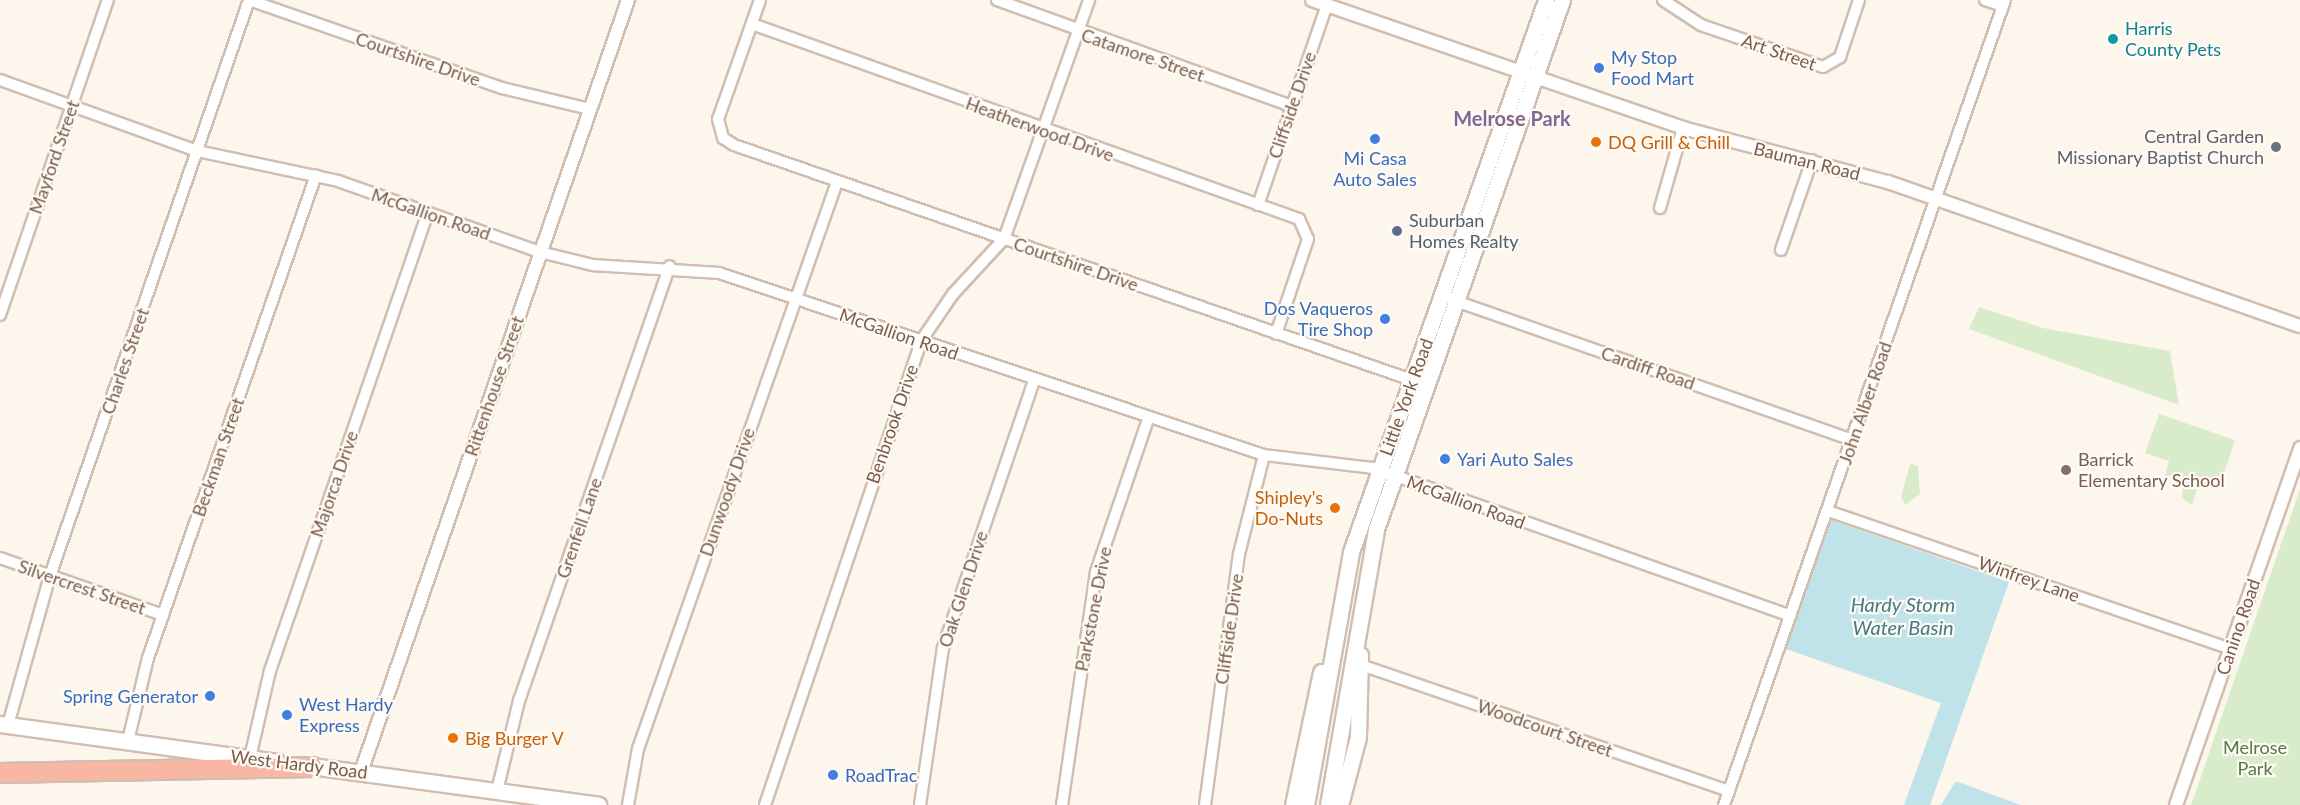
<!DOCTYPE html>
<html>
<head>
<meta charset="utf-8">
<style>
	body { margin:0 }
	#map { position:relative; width:2300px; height:805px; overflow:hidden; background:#fdf6ec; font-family:Lato,sans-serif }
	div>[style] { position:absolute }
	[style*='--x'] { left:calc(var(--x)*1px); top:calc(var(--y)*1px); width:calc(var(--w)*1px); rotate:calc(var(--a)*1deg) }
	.green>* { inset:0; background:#d8ecc9 }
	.water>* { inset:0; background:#bfe3e8 }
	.roads { filter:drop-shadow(2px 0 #d1beb0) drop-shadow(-2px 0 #d1beb0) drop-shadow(0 2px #d1beb0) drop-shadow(0 -2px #d1beb0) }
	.minor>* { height:10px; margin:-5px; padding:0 5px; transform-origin:5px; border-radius:5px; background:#fff }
	.tertiary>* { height:12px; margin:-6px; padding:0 6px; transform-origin:6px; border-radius:6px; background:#fff }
	.secondary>* { height:15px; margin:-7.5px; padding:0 7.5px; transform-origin:7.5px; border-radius:7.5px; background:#fff }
	.motorway>* { height:18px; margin:-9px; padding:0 9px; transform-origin:9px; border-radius:9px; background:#f7b7a3 }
	.dots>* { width:16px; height:16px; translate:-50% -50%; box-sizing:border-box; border:3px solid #fffaf3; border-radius:50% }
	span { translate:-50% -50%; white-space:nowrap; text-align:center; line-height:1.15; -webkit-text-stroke:4.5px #fffaf3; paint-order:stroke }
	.culture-label { font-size:18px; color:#0d838f }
	.left { translate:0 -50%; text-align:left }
	.street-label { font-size:18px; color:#7a5c4d }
	.shop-label { font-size:18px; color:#366cbe }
	.right { translate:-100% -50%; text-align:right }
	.worship-label { font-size:18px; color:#5b616d }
	.food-label { font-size:18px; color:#c56008 }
	.service-label { font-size:18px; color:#4e5e75 }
	.education-label { font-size:18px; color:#785e54 }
	.park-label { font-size:18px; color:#537a41 }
	.neighbourhood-label { font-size:20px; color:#846695; font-weight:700 }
	.water-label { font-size:20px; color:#437c86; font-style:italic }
</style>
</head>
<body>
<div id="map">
	<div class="green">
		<div style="clip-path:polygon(1979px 307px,2043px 328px,2170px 351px,2179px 405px,1969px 329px)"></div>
		<div style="clip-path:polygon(2159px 414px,2235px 440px,2222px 479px,2194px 481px,2197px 490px,2192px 505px,2182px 498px,2183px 480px,2165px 476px,2169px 461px,2145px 453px)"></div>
		<div style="clip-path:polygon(1910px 464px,1918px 466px,1920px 494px,1905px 505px,1901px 497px)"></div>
		<div style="clip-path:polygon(2300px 489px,2300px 805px,2191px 805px,2197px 788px)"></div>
	</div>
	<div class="water">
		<div style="clip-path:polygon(1831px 520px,2009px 582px,1930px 805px,1904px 805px,1941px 703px,1786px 649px)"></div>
		<div style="clip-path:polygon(1955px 782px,1958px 782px,2021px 805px,1941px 805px)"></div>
	</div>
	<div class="roads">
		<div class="minor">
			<div style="--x:249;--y:0;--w:268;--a:19.2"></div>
			<div style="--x:502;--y:88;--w:90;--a:13.4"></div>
			<div style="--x:760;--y:0;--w:126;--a:109.4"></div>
			<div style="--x:718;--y:119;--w:20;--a:75"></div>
			<div style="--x:723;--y:138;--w:13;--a:32"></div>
			<div style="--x:734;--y:145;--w:718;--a:19.12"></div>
			<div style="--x:997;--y:0;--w:313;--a:19.8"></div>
			<div style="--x:1663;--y:0;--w:45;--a:33.3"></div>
			<div style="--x:1701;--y:25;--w:129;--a:19"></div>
			<div style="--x:1823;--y:67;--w:20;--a:-30"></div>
			<div style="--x:1840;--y:57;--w:60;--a:-71.6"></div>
			<div style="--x:1985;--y:0;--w:19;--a:18"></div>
			<div style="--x:752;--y:24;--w:581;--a:19.62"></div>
			<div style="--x:1299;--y:219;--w:22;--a:66"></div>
			<div style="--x:1308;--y:239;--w:100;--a:108.6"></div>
			<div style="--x:0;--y:80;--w:209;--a:19.8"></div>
			<div style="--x:197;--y:151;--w:144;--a:12"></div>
			<div style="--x:338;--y:181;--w:214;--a:19.4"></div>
			<div style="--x:540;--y:252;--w:55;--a:13.8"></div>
			<div style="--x:593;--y:265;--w:126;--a:3.6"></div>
			<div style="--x:719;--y:273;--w:575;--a:18.47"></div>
			<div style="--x:1264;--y:455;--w:110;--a:6.8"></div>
			<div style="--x:1373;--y:468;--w:443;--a:19.5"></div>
			<div style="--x:1258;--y:205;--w:212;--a:-71"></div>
			<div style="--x:1660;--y:208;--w:83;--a:-74"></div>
			<div style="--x:1781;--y:250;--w:95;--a:-71"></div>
			<div style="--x:1450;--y:299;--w:426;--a:19.3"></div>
			<div style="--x:0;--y:315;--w:333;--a:-71.1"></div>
			<div style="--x:1828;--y:511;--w:426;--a:18.9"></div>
			<div style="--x:0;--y:558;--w:173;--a:19.3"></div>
			<div style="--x:1361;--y:665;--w:389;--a:18.9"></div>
			<div style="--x:8;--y:725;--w:155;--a:-74.3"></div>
			<div style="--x:50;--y:576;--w:609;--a:-70.94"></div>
			<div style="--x:128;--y:741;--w:85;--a:-76.5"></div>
			<div style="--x:148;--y:658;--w:511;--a:-70.82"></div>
			<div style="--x:250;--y:758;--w:89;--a:-77.1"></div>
			<div style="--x:270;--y:671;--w:484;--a:-71"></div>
			<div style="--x:497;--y:791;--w:93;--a:-76.3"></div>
			<div style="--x:519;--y:701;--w:460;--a:-70.9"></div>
			<div style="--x:628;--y:805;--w:57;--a:-79.9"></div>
			<div style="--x:638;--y:749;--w:601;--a:-70.66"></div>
			<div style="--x:765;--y:805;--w:490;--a:-71.4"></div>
			<div style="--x:921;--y:341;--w:57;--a:-55.8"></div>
			<div style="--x:953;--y:294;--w:75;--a:-47.2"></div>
			<div style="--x:1004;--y:239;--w:254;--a:-70.4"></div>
			<div style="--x:920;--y:805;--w:159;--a:-81.7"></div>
			<div style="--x:943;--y:648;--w:283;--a:-71.2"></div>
			<div style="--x:1062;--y:805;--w:235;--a:-81.7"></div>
			<div style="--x:1096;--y:572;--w:162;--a:-71.2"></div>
			<div style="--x:1205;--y:805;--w:253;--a:-82.3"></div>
			<div style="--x:1239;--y:554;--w:102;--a:-75.8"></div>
			<div style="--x:1724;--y:805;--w:853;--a:-70.76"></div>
		</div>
		<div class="tertiary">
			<div style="--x:1312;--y:0;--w:392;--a:19"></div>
			<div style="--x:1683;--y:128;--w:212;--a:14.8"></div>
			<div style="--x:1888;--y:182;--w:436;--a:19.3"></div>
			<div style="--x:361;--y:772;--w:817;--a:-70.92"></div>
			<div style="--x:2176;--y:805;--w:378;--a:-70.8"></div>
		</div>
		<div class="secondary">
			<div style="--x:0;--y:724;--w:280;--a:7.8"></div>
			<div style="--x:304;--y:765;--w:297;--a:7.7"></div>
			<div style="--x:1293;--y:805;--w:136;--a:-78.1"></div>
			<div style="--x:1306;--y:805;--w:257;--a:-79.9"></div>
			<div style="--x:1351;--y:552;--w:585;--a:-70.54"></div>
			<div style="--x:1328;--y:805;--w:280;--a:-80.1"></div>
			<div style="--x:1376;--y:529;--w:561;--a:-70.63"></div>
			<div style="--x:1340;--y:805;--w:70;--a:-75.2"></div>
			<div style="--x:1358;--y:737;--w:82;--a:-88.6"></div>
		</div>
		<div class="motorway">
			<div style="--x:0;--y:773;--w:313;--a:-1.1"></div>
		</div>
	</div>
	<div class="dots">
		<div style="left:2113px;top:39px;background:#0f9aa8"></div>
		<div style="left:1599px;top:68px;background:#3f7fe0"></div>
		<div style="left:1375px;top:139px;background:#3f7fe0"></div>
		<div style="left:1596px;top:142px;background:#e8710a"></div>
		<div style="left:2276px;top:147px;background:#6b7280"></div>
		<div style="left:1397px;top:231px;background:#5c6f8a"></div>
		<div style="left:1385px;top:319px;background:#3f7fe0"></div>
		<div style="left:1445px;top:459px;background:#3f7fe0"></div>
		<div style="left:2066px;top:470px;background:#8d6e63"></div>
		<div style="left:1335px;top:508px;background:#e8710a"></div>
		<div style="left:210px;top:696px;background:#3f7fe0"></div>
		<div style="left:287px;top:715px;background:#3f7fe0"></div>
		<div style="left:453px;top:738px;background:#e8710a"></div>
		<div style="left:833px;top:775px;background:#3f7fe0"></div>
	</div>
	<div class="culture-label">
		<span class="left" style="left:2125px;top:39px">Harris<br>County Pets</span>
	</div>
	<div class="street-label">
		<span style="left:1779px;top:52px;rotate:19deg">Art Street</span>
		<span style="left:1143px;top:55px;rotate:19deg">Catamore Street</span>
		<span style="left:418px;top:59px;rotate:19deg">Courtshire Drive</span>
		<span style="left:1292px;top:105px;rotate:-71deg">Cliffside Drive</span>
		<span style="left:1040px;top:129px;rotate:20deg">Heatherwood Drive</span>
		<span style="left:54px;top:157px;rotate:-71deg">Mayford Street</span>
		<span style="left:1807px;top:161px;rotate:14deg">Bauman Road</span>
		<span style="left:431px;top:214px;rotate:19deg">McGallion Road</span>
		<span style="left:1076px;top:264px;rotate:19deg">Courtshire Drive</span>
		<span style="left:899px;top:334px;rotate:19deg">McGallion Road</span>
		<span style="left:125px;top:361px;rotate:-71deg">Charles Street</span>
		<span style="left:1648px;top:368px;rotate:19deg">Cardiff Road</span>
		<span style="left:494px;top:386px;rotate:-71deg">Rittenhouse Street</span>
		<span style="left:1406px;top:397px;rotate:-70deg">Little York Road</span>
		<span style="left:1865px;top:403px;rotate:-71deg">John Alber Road</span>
		<span style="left:892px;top:424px;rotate:-71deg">Benbrook Drive</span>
		<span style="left:218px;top:457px;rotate:-71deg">Beckman Street</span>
		<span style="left:334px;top:484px;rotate:-71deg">Majorca Drive</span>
		<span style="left:727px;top:492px;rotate:-71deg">Dunwoody Drive</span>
		<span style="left:1466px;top:502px;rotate:20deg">McGallion Road</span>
		<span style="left:579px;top:528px;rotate:-71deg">Grenfell Lane</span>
		<span style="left:2029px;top:579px;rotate:19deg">Winfrey Lane</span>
		<span style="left:82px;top:587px;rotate:19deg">Silvercrest Street</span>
		<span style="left:963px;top:589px;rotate:-72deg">Oak Glen Drive</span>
		<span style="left:1093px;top:609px;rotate:-79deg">Parkstone Drive</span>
		<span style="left:2238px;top:627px;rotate:-71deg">Canino Road</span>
		<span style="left:1229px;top:629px;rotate:-82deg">Cliffside Drive</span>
		<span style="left:1545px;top:728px;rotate:19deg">Woodcourt Street</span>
		<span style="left:299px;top:764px;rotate:7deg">West Hardy Road</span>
	</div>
	<div class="shop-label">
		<span class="left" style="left:1611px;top:68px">My Stop<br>Food Mart</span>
		<span style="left:1375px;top:169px">Mi Casa<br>Auto Sales</span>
		<span class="right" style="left:1373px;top:319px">Dos Vaqueros<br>Tire Shop</span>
		<span class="left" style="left:1457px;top:459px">Yari Auto Sales</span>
		<span class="right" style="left:198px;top:696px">Spring Generator</span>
		<span class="left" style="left:299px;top:715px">West Hardy<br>Express</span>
		<span class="left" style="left:845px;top:775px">RoadTrac</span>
	</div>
	<div class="worship-label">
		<span class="right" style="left:2264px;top:147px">Central Garden<br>Missionary Baptist Church</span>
	</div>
	<div class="food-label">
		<span class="left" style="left:1608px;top:142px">DQ Grill &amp; Chill</span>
		<span class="right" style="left:1323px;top:508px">Shipley's<br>Do-Nuts</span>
		<span class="left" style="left:465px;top:738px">Big Burger V</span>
	</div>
	<div class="service-label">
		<span class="left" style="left:1409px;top:231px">Suburban<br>Homes Realty</span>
	</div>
	<div class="education-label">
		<span class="left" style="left:2078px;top:470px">Barrick<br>Elementary School</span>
	</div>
	<div class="park-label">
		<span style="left:2255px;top:758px">Melrose<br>Park</span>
	</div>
	<div class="neighbourhood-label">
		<span style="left:1512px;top:118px">Melrose Park</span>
	</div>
	<div class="water-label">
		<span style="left:1903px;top:616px">Hardy Storm<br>Water Basin</span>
	</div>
</div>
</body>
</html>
